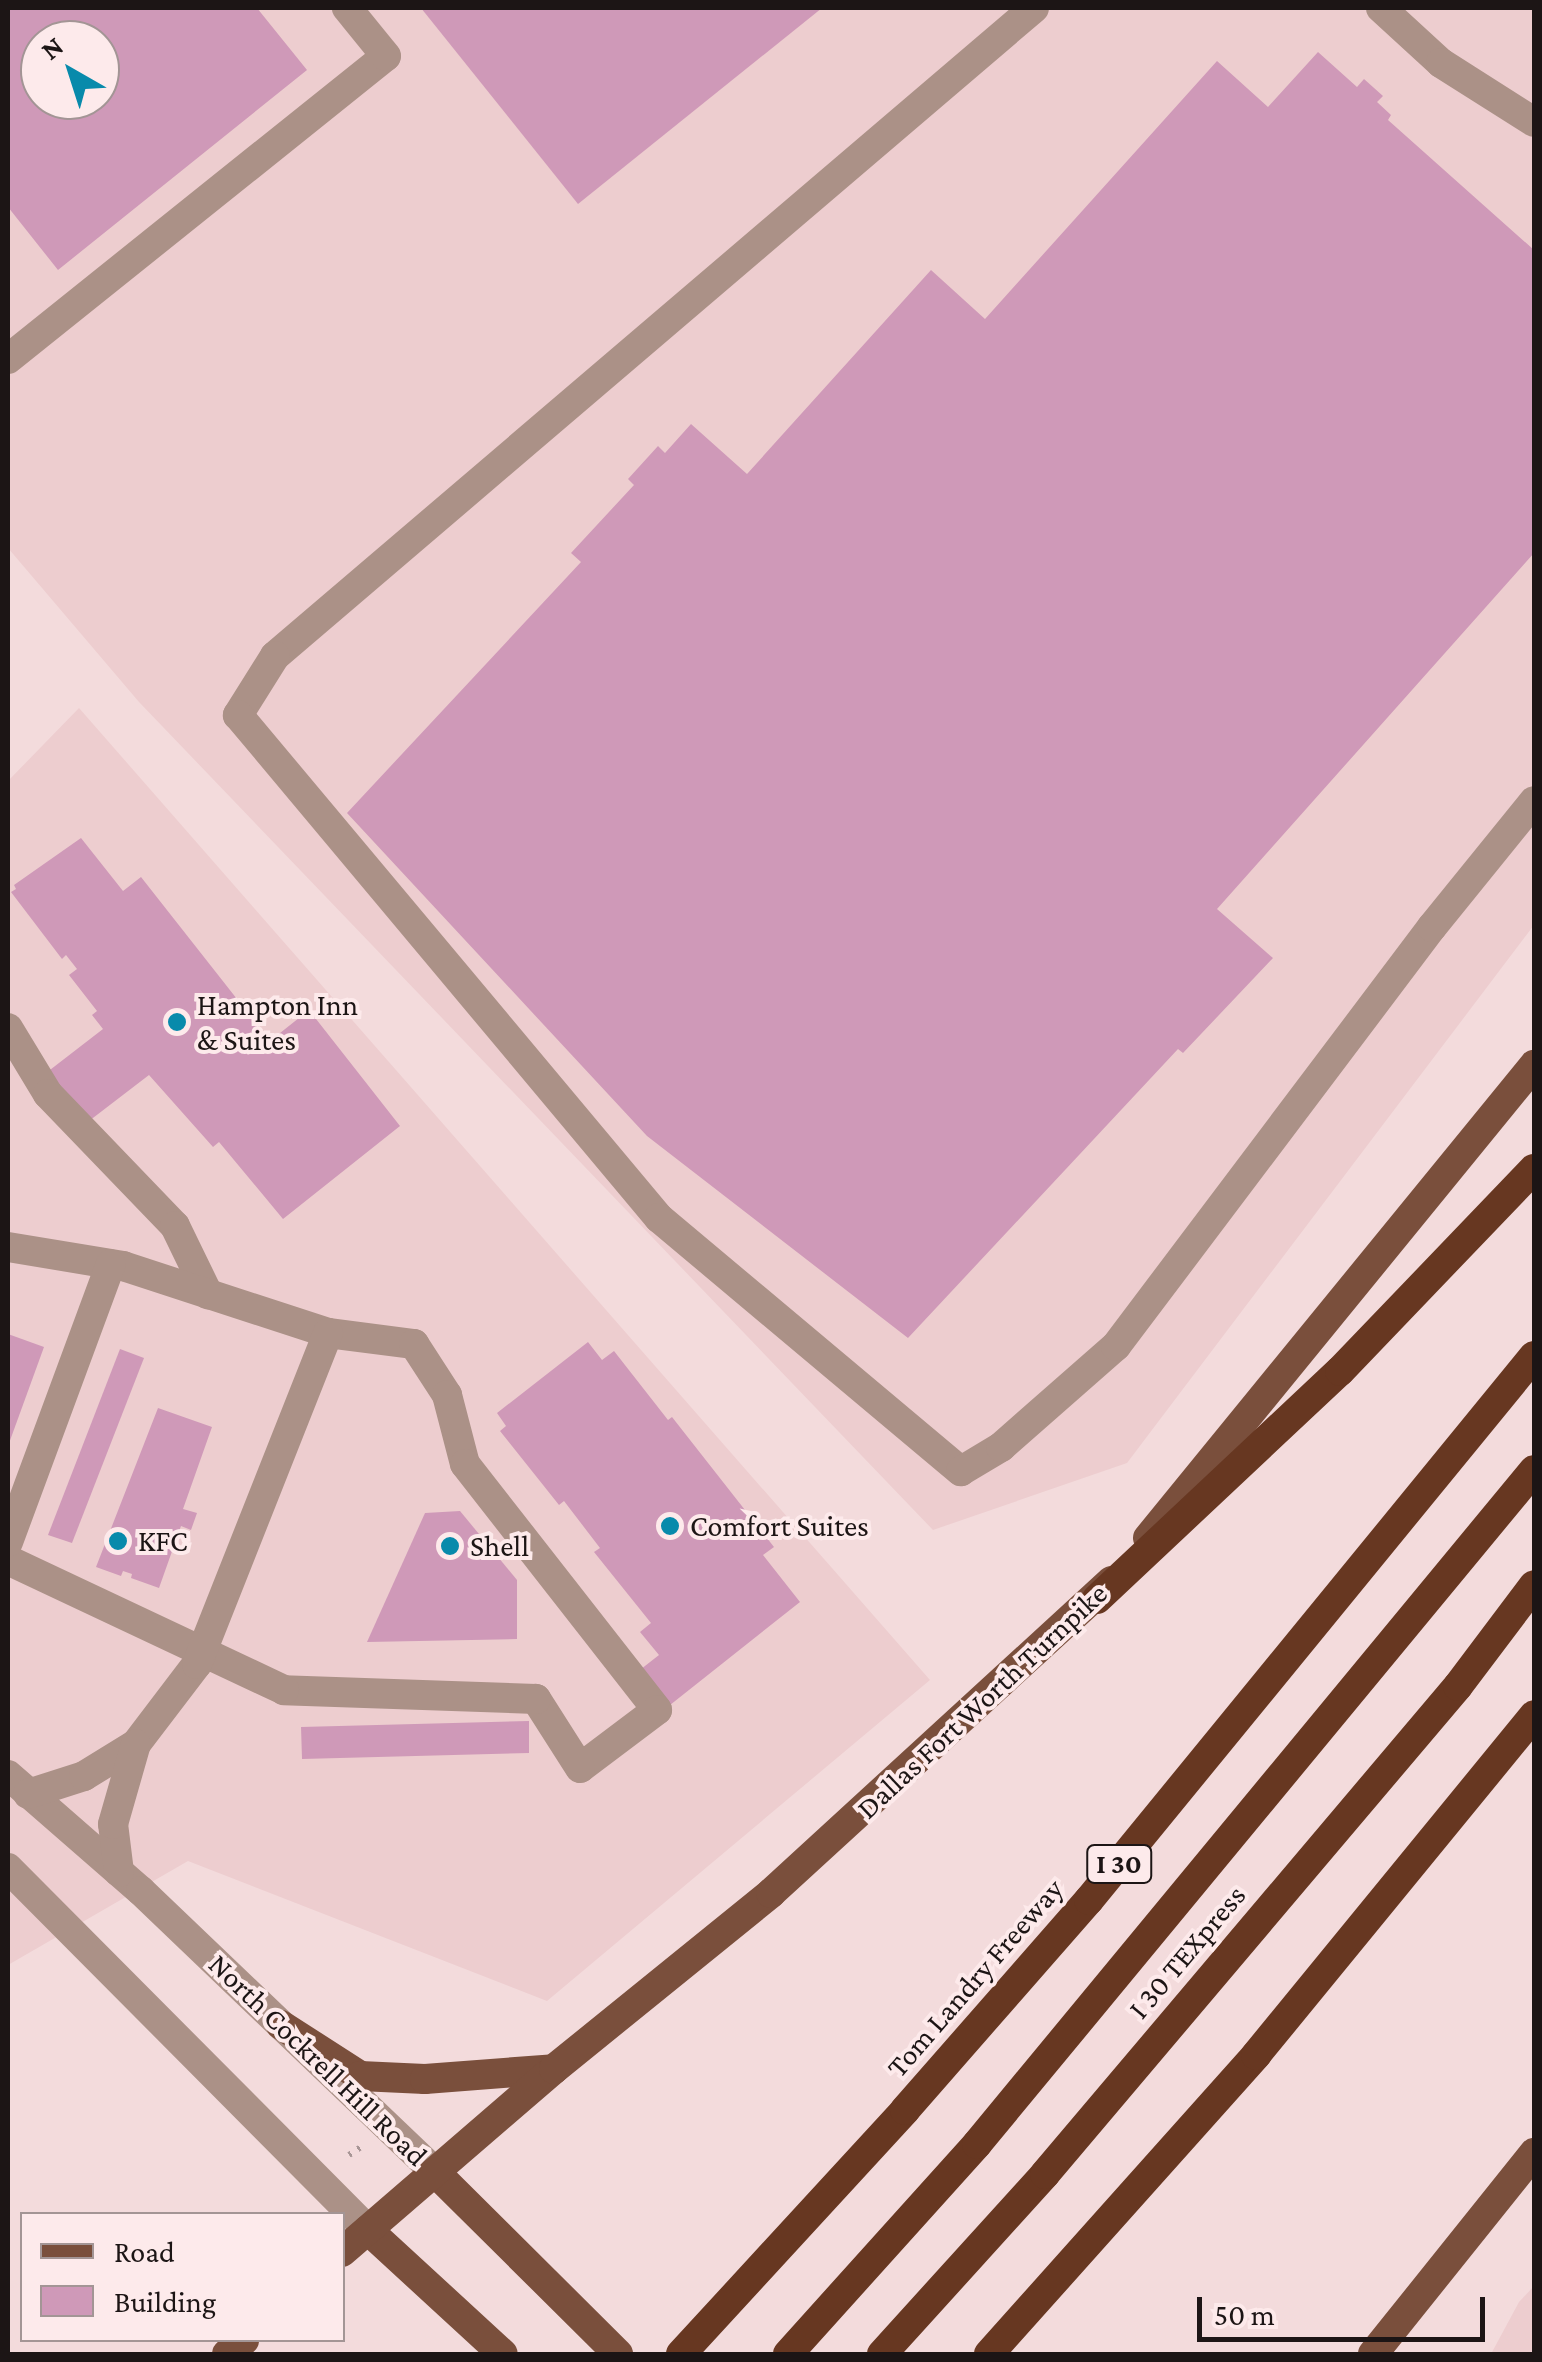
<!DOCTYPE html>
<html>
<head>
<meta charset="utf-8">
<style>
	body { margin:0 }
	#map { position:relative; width:1542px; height:2362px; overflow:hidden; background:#f3dbdc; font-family:"Crimson Pro",serif }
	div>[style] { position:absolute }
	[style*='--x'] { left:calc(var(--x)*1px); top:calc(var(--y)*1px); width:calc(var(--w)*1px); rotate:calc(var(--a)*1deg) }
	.built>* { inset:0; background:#edcdcf }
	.building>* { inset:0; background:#cf99b8 }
	.path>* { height:6px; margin-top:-3px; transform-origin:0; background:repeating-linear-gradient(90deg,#a79595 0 2.5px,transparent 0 10.5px) }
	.minor>* { height:30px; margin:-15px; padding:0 15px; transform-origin:15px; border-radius:15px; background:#ab9187 }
	.major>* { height:30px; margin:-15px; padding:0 15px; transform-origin:15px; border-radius:15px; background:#7a4f3c }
	.highway>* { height:30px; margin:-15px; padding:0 15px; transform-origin:15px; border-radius:15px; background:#673721 }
	.dots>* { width:28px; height:28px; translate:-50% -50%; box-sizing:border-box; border:5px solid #fdeaeb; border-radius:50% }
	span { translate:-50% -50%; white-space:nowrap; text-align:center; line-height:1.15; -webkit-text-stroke:8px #fdeaeb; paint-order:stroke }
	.shield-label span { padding:2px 8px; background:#fdeaeb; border:2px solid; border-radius:8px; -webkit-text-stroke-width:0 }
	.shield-label { font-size:28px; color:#1c1515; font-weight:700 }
	.poi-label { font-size:30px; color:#1c1515 }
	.left { translate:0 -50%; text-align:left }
	.street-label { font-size:30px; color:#1c1515 }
	.frame { position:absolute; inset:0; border:10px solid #1c1515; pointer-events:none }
	.legend { position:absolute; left:20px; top:2212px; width:325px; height:130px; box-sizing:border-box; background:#fdeaeb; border:2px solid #a39595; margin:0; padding:12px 18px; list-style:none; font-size:30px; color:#1c1515 }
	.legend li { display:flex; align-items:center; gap:20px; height:50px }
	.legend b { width:50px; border:2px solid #a39595 }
	.north { position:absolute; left:20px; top:20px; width:100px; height:100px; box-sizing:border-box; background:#fdeaeb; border:2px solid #a39595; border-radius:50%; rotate:321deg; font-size:28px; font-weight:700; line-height:40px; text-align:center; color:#1c1515 }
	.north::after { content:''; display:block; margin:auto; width:35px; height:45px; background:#088aab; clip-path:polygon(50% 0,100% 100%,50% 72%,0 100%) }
	.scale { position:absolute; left:1197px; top:2297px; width:288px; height:45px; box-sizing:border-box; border:5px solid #1c1515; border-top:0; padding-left:12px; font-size:30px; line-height:35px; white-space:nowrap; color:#1c1515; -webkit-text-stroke:8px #fdeaeb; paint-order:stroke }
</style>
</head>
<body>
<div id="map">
	<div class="built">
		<div style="clip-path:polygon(evenodd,8px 8px,1534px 8px,1534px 925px,1127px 1463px,933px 1530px,139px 702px,8px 548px,8px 8px,40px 40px,100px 40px,100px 100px,40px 100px,40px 40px)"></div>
		<div style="clip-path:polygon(79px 708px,930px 1680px,547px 2001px,188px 1861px,8px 1965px,8px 781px)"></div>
		<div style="clip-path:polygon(1534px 2286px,1534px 2354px,1491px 2354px,1519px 2302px)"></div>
	</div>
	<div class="building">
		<div style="clip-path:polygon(evenodd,8px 8px,257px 8px,307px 70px,58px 270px,8px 207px,8px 8px,40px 40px,100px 40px,100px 100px,40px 100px,40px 40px)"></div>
		<div style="clip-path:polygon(421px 8px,822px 8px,578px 204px)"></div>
		<div style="clip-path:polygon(1318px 52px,1357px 87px,1364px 79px,1383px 96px,1377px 102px,1391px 115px,1388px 120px,1534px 250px,1534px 553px,1217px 909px,1273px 958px,1183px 1053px,1178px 1049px,908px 1338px,647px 1136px,347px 813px,581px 562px,571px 553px,634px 485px,628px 479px,658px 446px,665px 453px,691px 424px,747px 474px,931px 270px,985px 319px,1217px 61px,1268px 107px)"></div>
		<div style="clip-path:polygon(81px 838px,123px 891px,141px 877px,270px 1041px,309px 1010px,400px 1126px,283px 1219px,219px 1142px,213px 1147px,149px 1075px,89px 1121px,46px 1073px,103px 1029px,92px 1015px,97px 1011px,69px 975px,77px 969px,66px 955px,62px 959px,11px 892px,16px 889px,14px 885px)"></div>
		<div style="clip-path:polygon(8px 1334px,44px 1347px,8px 1446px)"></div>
		<div style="clip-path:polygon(588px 1342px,602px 1360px,614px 1351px,668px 1420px,672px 1417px,774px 1547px,763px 1555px,800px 1602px,665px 1709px,636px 1673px,659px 1655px,640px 1632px,651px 1623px,594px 1552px,600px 1548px,564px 1501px,559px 1505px,500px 1431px,506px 1426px,497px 1413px)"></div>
		<div style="clip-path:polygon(120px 1349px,144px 1358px,72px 1543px,48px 1535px)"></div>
		<div style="clip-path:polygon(158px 1408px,212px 1427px,183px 1509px,197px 1513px,191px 1530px,181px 1526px,159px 1588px,131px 1578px,132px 1574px,123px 1571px,121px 1576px,96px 1567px)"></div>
		<div style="clip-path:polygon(460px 1511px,517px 1580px,517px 1639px,367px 1642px,425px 1513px)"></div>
		<div style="clip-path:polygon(529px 1721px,529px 1753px,302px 1759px,301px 1727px)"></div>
	</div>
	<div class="path">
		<div style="--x:349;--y:2155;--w:18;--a:-34"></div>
	</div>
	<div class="minor">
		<div style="--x:1034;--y:8;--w:998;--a:139.51"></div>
		<div style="--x:275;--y:656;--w:70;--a:122.1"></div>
		<div style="--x:238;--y:715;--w:656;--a:50.07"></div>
		<div style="--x:659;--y:1218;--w:394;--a:40"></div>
		<div style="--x:961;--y:1471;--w:47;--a:-31"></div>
		<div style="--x:1001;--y:1447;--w:153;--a:-41.3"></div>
		<div style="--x:1116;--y:1346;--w:525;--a:-52.98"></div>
		<div style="--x:1432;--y:927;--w:162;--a:-51"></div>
		<div style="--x:1381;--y:8;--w:81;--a:42.5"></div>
		<div style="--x:1441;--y:63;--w:110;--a:32.4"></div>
		<div style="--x:8;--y:359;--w:484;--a:-38.7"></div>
		<div style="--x:386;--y:56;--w:62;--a:-129.1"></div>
		<div style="--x:8;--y:1028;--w:77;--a:58.8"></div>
		<div style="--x:48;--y:1094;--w:183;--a:46.1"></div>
		<div style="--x:175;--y:1226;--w:76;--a:64.1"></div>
		<div style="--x:8;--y:1247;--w:117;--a:9.4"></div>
		<div style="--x:123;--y:1266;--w:216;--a:18.1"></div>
		<div style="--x:328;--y:1333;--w:87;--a:7.3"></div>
		<div style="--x:414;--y:1344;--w:61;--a:57.1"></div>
		<div style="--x:447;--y:1395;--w:71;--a:75.4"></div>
		<div style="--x:465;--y:1464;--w:312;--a:52"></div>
		<div style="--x:657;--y:1710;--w:96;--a:143"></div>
		<div style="--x:580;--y:1768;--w:82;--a:-122.5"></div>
		<div style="--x:536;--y:1699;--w:252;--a:-178"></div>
		<div style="--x:284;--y:1690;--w:305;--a:-154.8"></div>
		<div style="--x:8;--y:1542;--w:296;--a:-69.7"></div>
		<div style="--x:8;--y:1775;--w:176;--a:41.1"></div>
		<div style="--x:141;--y:1891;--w:407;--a:43.7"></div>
		<div style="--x:28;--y:1794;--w:59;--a:-17.8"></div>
		<div style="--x:84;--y:1776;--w:61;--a:-31.6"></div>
		<div style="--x:136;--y:1744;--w:101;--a:-52.7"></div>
		<div style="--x:197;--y:1664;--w:356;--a:-68.4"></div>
		<div style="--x:8;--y:1868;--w:511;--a:45.16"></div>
		<div style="--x:119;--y:1872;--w:48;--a:-97.1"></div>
		<div style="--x:113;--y:1824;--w:83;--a:-74"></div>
	</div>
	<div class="major">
		<div style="--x:1148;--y:1538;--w:611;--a:-50.78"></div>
		<div style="--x:281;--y:2025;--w:94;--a:32.8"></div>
		<div style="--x:360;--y:2076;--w:65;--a:2.6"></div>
		<div style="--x:425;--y:2079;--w:129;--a:-4.4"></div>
		<div style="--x:435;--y:2172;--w:258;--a:44.8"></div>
		<div style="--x:368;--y:2230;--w:183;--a:42.6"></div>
		<div style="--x:342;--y:2252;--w:280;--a:-40.8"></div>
		<div style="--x:554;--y:2069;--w:279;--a:-39"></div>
		<div style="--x:771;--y:1893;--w:462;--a:-42.5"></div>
		<div style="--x:227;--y:2354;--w:22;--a:-39"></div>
		<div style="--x:1373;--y:2354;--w:258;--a:-51.3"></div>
	</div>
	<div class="highway">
		<div style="--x:1097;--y:1599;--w:333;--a:-43.2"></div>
		<div style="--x:1340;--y:1371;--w:280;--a:-46.2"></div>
		<div style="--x:681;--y:2354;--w:331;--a:-47.4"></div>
		<div style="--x:905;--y:2110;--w:279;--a:-48.8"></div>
		<div style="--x:1089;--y:1900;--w:703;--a:-50.72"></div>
		<div style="--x:788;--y:2354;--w:283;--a:-48"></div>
		<div style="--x:977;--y:2144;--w:874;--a:-50.43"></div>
		<div style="--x:882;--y:2354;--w:243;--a:-47.8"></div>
		<div style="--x:1045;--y:2174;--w:639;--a:-49.76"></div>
		<div style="--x:1458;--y:1686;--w:126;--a:-53"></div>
		<div style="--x:989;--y:2354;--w:401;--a:-48.2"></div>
		<div style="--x:1256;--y:2055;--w:439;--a:-50.7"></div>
	</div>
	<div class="dots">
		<div style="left:177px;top:1022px;background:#088aab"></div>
		<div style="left:670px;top:1526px;background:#088aab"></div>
		<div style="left:118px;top:1541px;background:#088aab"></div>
		<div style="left:450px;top:1546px;background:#088aab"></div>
	</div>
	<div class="shield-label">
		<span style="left:1119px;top:1864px">I 30</span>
	</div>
	<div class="poi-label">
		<span class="left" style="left:197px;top:1022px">Hampton Inn<br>&amp; Suites</span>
		<span class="left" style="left:690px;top:1526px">Comfort Suites</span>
		<span class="left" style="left:138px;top:1541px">KFC</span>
		<span class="left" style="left:470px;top:1546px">Shell</span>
	</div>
	<div class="street-label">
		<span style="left:982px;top:1701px;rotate:-43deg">Dallas Fort Worth Turnpike</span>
		<span style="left:1187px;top:1952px;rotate:-50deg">I 30 TEXpress</span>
		<span style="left:975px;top:1978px;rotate:-49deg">Tom Landry Freeway</span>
		<span style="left:318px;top:2060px;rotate:44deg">North Cockrell Hill Road</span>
	</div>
	<div class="frame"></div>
	<ul class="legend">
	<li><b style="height:12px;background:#7a4f3c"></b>Road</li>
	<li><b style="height:28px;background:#cf99b8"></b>Building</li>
	</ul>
	<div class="north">N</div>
	<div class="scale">50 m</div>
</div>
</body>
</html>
